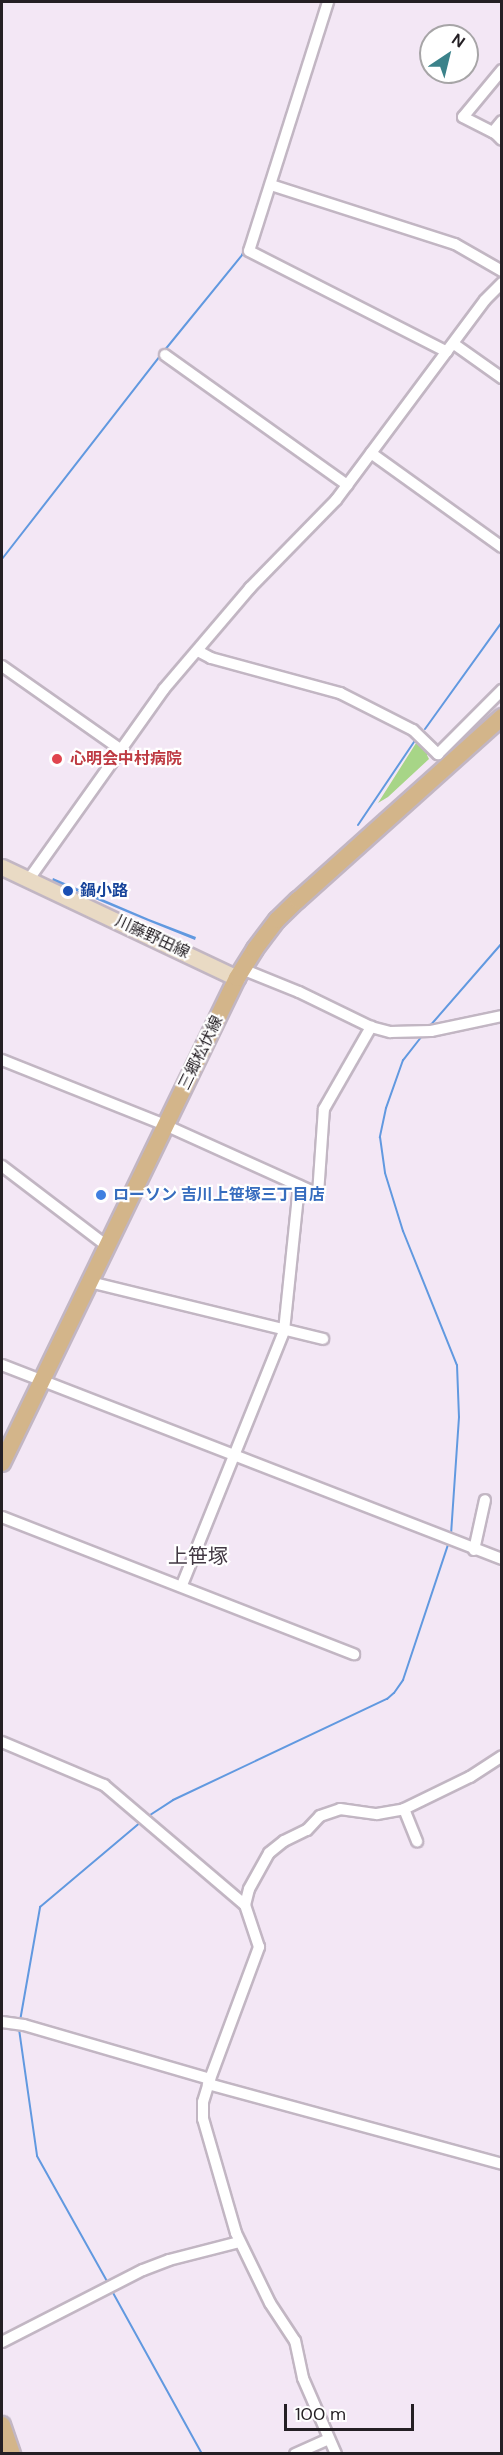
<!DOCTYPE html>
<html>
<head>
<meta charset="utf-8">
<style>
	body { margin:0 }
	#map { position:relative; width:503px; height:2455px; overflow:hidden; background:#f3e7f5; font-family:"DM Sans","Noto Sans JP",sans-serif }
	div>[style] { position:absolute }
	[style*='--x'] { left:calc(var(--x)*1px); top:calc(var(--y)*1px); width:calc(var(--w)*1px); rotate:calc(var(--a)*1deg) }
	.green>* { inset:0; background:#a7d587 }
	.water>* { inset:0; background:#6199e0 }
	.stream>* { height:2px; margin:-1px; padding:0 1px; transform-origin:1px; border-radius:1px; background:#6199e0 }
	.roads { filter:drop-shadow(2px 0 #c2b6c3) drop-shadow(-2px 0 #c2b6c3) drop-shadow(0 2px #c2b6c3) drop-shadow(0 -2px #c2b6c3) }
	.street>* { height:10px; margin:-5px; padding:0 5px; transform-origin:5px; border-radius:5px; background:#fff }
	.secondary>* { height:15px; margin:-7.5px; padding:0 7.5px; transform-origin:7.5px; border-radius:7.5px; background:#e9dac4 }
	.primary>* { height:16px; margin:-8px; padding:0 8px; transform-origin:8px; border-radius:8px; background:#d3b58a }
	.dots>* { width:16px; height:16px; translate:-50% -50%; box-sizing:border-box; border:3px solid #fff; border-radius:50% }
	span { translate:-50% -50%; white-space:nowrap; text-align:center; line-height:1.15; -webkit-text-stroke:4.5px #fff; paint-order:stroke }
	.health-label { font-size:16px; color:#be3a42; font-weight:700 }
	.left { translate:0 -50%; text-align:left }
	.transit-label { font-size:16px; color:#164399; font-weight:700 }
	.street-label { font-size:16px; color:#241f24 }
	.shop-label { font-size:16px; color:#366cbe; font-weight:700 }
	.quarter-label { font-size:20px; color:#423843 }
	.frame { position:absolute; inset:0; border:3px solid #241f24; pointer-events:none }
	.north { position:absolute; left:419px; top:24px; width:60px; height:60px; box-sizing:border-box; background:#fff; border:2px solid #a7a5a7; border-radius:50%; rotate:35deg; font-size:16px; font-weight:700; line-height:24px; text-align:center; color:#241f24 }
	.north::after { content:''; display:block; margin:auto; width:21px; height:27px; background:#3b828a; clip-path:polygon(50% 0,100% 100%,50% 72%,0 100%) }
	.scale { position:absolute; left:284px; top:2404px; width:130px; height:27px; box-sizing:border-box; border:3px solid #241f24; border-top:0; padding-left:8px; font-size:18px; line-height:21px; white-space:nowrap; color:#241f24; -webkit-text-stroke:4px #fff; paint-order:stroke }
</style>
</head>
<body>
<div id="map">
	<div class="green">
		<div style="clip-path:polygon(418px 740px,430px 752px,427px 755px,429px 759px,388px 797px,378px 803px)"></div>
	</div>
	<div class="water">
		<div style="clip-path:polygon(53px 878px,149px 919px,196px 937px,195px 940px,148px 921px,52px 881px)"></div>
	</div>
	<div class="stream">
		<div style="--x:164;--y:351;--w:124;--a:-50.9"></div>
		<div style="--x:242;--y:255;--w:9;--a:-69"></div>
		<div style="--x:2;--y:559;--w:257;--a:-52.1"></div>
		<div style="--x:425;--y:729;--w:132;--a:-54.3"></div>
		<div style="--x:358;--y:825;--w:104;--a:-56"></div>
		<div style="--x:429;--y:1027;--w:111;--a:-49"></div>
		<div style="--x:422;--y:1036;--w:31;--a:128"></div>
		<div style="--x:403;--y:1060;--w:51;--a:109.5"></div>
		<div style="--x:386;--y:1108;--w:30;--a:102"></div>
		<div style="--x:380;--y:1137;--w:36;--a:82"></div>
		<div style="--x:385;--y:1173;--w:61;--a:72.8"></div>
		<div style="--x:403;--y:1231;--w:144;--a:68.1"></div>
		<div style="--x:457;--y:1365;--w:52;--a:87.8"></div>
		<div style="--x:459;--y:1417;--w:117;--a:93.9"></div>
		<div style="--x:147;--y:1817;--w:31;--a:-33"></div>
		<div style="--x:173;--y:1800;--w:237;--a:-25.3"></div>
		<div style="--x:387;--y:1699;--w:9;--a:-41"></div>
		<div style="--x:394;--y:1693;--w:16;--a:-55"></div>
		<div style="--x:403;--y:1680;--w:145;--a:-71.6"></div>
		<div style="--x:20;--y:2021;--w:116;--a:-80"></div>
		<div style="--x:40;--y:1907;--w:133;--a:-40.1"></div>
		<div style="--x:19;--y:2029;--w:128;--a:81.9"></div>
		<div style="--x:37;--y:2156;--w:145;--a:60.8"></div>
		<div style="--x:112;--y:2291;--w:186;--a:61.1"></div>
	</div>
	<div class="roads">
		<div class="street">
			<div style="--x:328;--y:2;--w:261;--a:107.6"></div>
			<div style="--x:249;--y:251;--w:222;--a:27"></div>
			<div style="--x:502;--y:70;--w:61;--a:129.7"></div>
			<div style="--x:463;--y:117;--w:37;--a:27"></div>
			<div style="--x:496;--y:134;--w:8;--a:45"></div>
			<div style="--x:493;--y:132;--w:14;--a:-51"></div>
			<div style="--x:271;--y:185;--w:193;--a:17.8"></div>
			<div style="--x:455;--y:244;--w:54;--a:29.9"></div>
			<div style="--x:454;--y:344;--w:59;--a:35.3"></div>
			<div style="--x:165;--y:355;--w:224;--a:35.5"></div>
			<div style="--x:371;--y:453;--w:161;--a:35.7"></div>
			<div style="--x:198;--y:651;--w:15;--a:28"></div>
			<div style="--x:211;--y:658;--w:134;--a:15.2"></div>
			<div style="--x:340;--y:693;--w:82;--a:26.9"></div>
			<div style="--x:413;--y:730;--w:35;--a:44"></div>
			<div style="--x:438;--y:754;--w:91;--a:-45"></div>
			<div style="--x:2;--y:666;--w:144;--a:35.1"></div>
			<div style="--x:29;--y:879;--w:233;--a:-54.6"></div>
			<div style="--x:164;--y:689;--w:133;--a:-49.6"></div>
			<div style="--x:250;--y:588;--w:123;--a:-45.7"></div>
			<div style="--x:336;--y:500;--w:249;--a:-53.3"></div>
			<div style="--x:485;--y:300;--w:24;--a:-45"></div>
			<div style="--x:242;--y:969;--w:61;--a:22"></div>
			<div style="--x:299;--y:992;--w:80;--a:25.9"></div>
			<div style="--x:371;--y:1027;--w:20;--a:15"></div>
			<div style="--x:390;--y:1032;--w:41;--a:-1.4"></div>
			<div style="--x:431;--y:1031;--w:73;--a:-11.9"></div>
			<div style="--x:2;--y:1060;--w:175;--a:21.7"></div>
			<div style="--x:165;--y:1125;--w:168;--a:24.3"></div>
			<div style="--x:318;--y:1194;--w:85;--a:-86"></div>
			<div style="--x:324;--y:1109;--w:95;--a:-60.2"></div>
			<div style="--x:2;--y:1166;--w:132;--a:37.3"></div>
			<div style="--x:90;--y:1282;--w:240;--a:13.7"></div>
			<div style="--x:2;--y:1365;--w:536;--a:21.21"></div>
			<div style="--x:2;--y:1517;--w:378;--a:21.3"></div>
			<div style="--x:474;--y:1550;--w:51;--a:-77.6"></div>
			<div style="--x:182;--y:1585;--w:274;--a:-68.1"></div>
			<div style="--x:284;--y:1331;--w:146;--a:-84.1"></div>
			<div style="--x:2;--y:1742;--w:111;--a:22.9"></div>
			<div style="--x:104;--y:1785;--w:185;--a:40.4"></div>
			<div style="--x:404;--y:1809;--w:35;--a:68"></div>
			<div style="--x:2;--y:2022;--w:22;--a:8"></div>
			<div style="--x:24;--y:2025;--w:194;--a:16.2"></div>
			<div style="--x:208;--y:2084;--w:305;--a:15.2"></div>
			<div style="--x:2;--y:2342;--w:158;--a:-27.1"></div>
			<div style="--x:143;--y:2270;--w:28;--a:-21"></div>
			<div style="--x:169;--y:2260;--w:72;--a:-14.4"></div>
			<div style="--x:295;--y:2454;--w:36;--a:-24"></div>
			<div style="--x:336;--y:2454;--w:83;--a:-113.5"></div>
			<div style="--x:303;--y:2378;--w:38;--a:-102"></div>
			<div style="--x:295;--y:2341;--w:45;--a:-123.3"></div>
			<div style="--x:270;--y:2303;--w:78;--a:-115.9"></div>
			<div style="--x:236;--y:2233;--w:119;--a:-106.1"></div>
			<div style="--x:203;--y:2119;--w:17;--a:-90"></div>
			<div style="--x:203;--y:2102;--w:24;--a:-73"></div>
			<div style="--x:210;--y:2079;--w:141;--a:-69.6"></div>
			<div style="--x:259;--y:1947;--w:44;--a:-108.4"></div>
			<div style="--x:245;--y:1905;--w:16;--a:-76"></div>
			<div style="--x:249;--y:1889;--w:41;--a:-60.9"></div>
			<div style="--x:269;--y:1853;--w:19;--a:-39"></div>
			<div style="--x:284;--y:1841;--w:25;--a:-26"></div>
			<div style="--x:307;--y:1830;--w:19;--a:-47"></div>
			<div style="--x:320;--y:1816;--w:21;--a:-19"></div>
			<div style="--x:340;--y:1809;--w:37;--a:8"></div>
			<div style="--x:377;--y:1814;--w:27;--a:-10"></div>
			<div style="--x:404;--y:1809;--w:73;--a:-25.9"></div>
			<div style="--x:470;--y:1777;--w:38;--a:-33"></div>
		</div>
		<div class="secondary">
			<div style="--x:2;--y:867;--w:260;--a:25.3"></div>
		</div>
		<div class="primary">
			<div style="--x:2;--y:1463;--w:539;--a:-64.15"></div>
			<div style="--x:237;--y:978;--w:34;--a:-58"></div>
			<div style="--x:255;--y:949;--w:36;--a:-53"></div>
			<div style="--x:277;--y:920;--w:29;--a:-44"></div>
			<div style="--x:298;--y:900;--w:274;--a:-41.9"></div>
			<div style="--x:2;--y:2425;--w:31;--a:71"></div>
		</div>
	</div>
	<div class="dots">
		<div style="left:57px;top:759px;background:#e0444e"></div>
		<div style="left:68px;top:891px;background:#1a4fb4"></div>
		<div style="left:101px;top:1195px;background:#3f7fe0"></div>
	</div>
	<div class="health-label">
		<span class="left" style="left:70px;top:759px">心明会中村病院</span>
	</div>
	<div class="transit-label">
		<span class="left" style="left:80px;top:891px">鍋小路</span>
	</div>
	<div class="street-label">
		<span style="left:152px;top:937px;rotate:25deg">川藤野田線</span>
		<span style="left:201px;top:1053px;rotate:-64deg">三郷松伏線</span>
	</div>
	<div class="shop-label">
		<span class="left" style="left:113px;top:1195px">ローソン 吉川上笹塚三丁目店</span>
	</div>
	<div class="quarter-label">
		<span style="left:198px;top:1556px">上笹塚</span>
	</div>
	<div class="frame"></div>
	<div class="north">N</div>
	<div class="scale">100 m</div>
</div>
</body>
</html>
